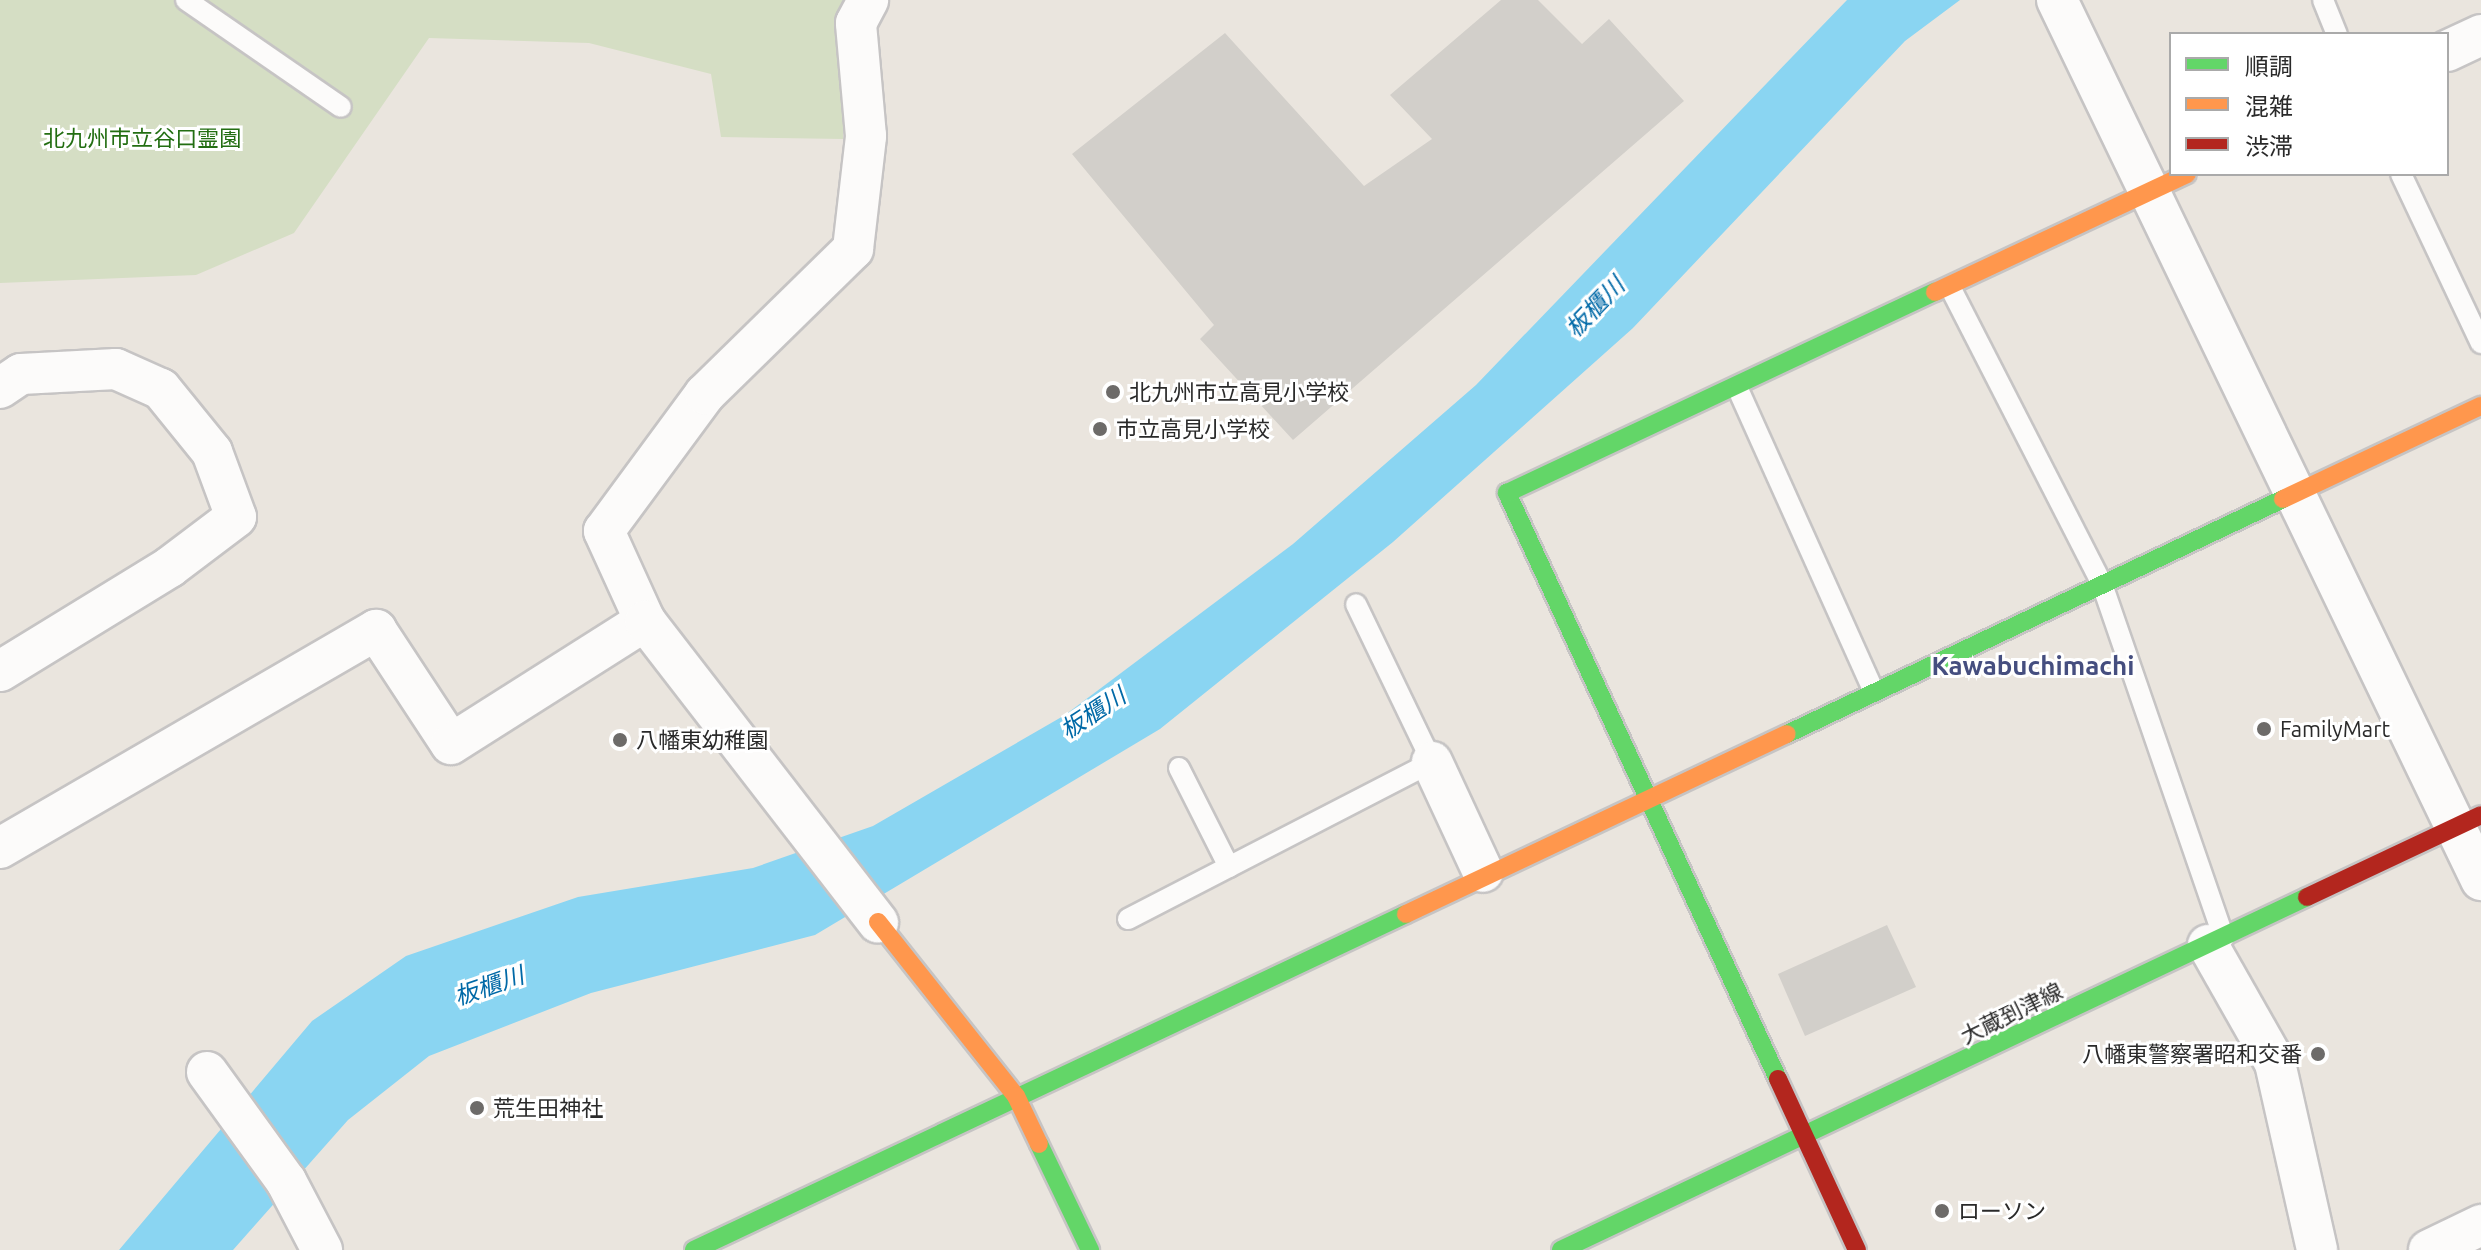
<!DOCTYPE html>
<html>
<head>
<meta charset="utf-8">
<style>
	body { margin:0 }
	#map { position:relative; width:2481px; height:1250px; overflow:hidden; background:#eae5de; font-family:Ubuntu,"Noto Sans JP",sans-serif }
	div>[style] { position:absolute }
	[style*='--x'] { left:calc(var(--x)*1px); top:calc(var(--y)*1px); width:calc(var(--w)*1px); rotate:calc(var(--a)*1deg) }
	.cemetery>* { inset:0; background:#d5dec4 }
	.water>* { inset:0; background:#8ad5f2 }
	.building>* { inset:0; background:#d2cfca }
	.roads { filter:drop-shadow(2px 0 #c6c4c4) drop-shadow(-2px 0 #c6c4c4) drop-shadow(0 2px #c6c4c4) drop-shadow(0 -2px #c6c4c4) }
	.lane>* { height:20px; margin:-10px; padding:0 10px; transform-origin:10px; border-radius:10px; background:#fcfbfa }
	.street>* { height:40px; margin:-20px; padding:0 20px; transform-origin:20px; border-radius:20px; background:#fcfbfa }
	.fast>* { height:18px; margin:-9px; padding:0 9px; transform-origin:9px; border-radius:9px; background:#63d668 }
	.slow>* { height:18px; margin:-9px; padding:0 9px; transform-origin:9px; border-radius:9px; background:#ff974d }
	.jam>* { height:18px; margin:-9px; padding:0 9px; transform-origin:9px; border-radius:9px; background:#b3261e }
	.dots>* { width:22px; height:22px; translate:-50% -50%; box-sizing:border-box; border:4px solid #fff; border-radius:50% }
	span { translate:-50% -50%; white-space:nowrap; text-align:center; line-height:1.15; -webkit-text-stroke:6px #fff; paint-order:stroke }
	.park-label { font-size:22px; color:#236e12 }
	.poi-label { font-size:22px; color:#2a2a2a }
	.left { translate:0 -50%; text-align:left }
	.right { translate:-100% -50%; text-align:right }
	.street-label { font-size:22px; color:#2a2a2a }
	.water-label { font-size:24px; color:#0069a7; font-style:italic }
	.quarter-label { font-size:26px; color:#454e7f; font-weight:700 }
	.legend { position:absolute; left:2169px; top:32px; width:280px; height:144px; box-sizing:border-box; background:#fff; border:2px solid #aaa; margin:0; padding:10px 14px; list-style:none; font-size:24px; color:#2a2a2a }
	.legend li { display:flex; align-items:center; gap:16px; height:40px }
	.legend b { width:40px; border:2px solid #aaa }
</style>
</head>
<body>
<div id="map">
	<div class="cemetery">
		<div style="clip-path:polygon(0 0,845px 0,843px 139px,721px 137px,711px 74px,589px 43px,429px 38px,294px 233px,196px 275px,0 283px)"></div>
	</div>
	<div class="water">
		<div style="clip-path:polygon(1847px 0,1960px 0,1905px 41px,1633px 328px,1393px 542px,1160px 729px,815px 935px,591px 993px,429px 1056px,348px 1120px,233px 1250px,119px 1250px,312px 1021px,406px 956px,578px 897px,753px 868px,873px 826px,1065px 715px,1293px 544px,1476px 385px)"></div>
	</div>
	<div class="building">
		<div style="clip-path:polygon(1501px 0,1538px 0,1582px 44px,1609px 19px,1684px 101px,1293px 440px,1200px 339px,1214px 325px,1072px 154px,1225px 33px,1364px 186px,1432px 139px,1390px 95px)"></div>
		<div style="clip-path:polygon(1887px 925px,1916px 987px,1805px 1036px,1778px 974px)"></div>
	</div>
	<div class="roads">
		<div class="lane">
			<div style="--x:186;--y:0;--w:188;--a:34.6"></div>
			<div style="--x:2323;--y:0;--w:37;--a:68"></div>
			<div style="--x:2401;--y:174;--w:187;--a:64.7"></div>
			<div style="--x:1950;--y:287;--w:334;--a:62.9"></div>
			<div style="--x:2102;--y:584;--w:374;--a:71"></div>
			<div style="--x:1737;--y:387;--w:332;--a:65.8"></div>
			<div style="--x:1179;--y:768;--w:111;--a:63.2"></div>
			<div style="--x:1128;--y:919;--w:342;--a:-27.3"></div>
			<div style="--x:1432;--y:762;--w:175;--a:-115.7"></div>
		</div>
		<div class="street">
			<div style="--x:2057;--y:0;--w:977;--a:64.27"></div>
			<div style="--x:2447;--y:51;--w:38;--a:-25"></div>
			<div style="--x:0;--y:388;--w:25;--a:-34"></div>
			<div style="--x:21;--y:374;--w:95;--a:-3"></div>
			<div style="--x:116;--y:369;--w:49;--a:24"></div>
			<div style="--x:161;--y:389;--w:81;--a:51"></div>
			<div style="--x:212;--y:452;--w:69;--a:69.7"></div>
			<div style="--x:236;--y:517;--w:83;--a:142.9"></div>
			<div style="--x:170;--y:567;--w:199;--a:148.5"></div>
			<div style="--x:645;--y:621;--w:99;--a:-114.5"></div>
			<div style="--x:604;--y:531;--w:170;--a:-53.6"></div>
			<div style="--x:705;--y:394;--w:207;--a:-44.4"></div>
			<div style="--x:853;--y:249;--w:114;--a:-83.4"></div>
			<div style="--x:866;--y:136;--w:113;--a:-95.1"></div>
			<div style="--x:856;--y:23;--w:26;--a:-62"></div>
			<div style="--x:1432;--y:762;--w:121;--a:65.1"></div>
			<div style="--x:0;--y:848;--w:435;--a:-30.1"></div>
			<div style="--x:376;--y:630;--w:136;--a:56.7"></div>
			<div style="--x:451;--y:744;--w:230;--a:-32.4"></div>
			<div style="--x:645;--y:621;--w:381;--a:52.3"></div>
			<div style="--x:2208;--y:945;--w:136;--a:60.4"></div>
			<div style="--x:2275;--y:1063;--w:192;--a:77.3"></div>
			<div style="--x:207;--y:1072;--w:135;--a:54.1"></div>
			<div style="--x:286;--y:1181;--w:78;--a:62.4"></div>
			<div style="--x:2429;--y:1250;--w:58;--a:-25.7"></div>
		</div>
		<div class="fast">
			<div style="--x:1787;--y:734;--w:549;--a:-25.35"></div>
			<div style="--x:1778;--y:1079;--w:646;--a:-114.82"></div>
			<div style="--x:1507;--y:493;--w:473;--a:-25.2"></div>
			<div style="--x:1039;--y:1144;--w:118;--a:64.3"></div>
			<div style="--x:694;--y:1250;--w:787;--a:-25.26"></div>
			<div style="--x:1561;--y:1250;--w:825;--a:-25.32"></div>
		</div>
		<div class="slow">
			<div style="--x:1935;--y:292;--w:278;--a:-25.1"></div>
			<div style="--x:2283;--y:499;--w:219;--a:-25.2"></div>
			<div style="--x:1406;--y:914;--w:421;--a:-25.3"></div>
			<div style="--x:878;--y:922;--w:222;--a:51.6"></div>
			<div style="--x:1016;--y:1096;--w:53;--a:64.4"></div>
		</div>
		<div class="jam">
			<div style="--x:2307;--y:897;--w:192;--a:-25.2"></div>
			<div style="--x:1778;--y:1079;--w:188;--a:65.2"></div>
		</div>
	</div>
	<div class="dots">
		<div style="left:1113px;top:392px;background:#6d6b69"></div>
		<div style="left:1100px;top:429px;background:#6d6b69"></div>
		<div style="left:2264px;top:729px;background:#6d6b69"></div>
		<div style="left:620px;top:740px;background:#6d6b69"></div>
		<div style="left:2318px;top:1054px;background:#6d6b69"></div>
		<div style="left:477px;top:1108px;background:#6d6b69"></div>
		<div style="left:1942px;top:1211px;background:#6d6b69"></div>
	</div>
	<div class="park-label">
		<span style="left:142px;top:138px">北九州市立谷口霊園</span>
	</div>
	<div class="poi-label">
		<span class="left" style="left:1129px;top:392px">北九州市立高見小学校</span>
		<span class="left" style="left:1116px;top:429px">市立高見小学校</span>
		<span class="left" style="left:2280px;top:729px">FamilyMart</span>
		<span class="left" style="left:636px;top:740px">八幡東幼稚園</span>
		<span class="right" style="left:2302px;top:1054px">八幡東警察署昭和交番</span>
		<span class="left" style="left:493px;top:1108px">荒生田神社</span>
		<span class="left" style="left:1958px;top:1211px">ローソン</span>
	</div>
	<div class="street-label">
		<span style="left:2011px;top:1013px;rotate:-26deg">大蔵到津線</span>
	</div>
	<div class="water-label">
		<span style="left:1595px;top:307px;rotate:-46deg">板櫃川</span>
		<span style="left:1093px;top:713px;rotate:-33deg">板櫃川</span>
		<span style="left:489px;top:986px;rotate:-19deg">板櫃川</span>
	</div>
	<div class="quarter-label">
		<span style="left:2033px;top:666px">Kawabuchimachi</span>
	</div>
	<ul class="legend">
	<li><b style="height:10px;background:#63d668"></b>順調</li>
	<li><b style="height:10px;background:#ff974d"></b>混雑</li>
	<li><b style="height:10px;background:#b3261e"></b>渋滞</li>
	</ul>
</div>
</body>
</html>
